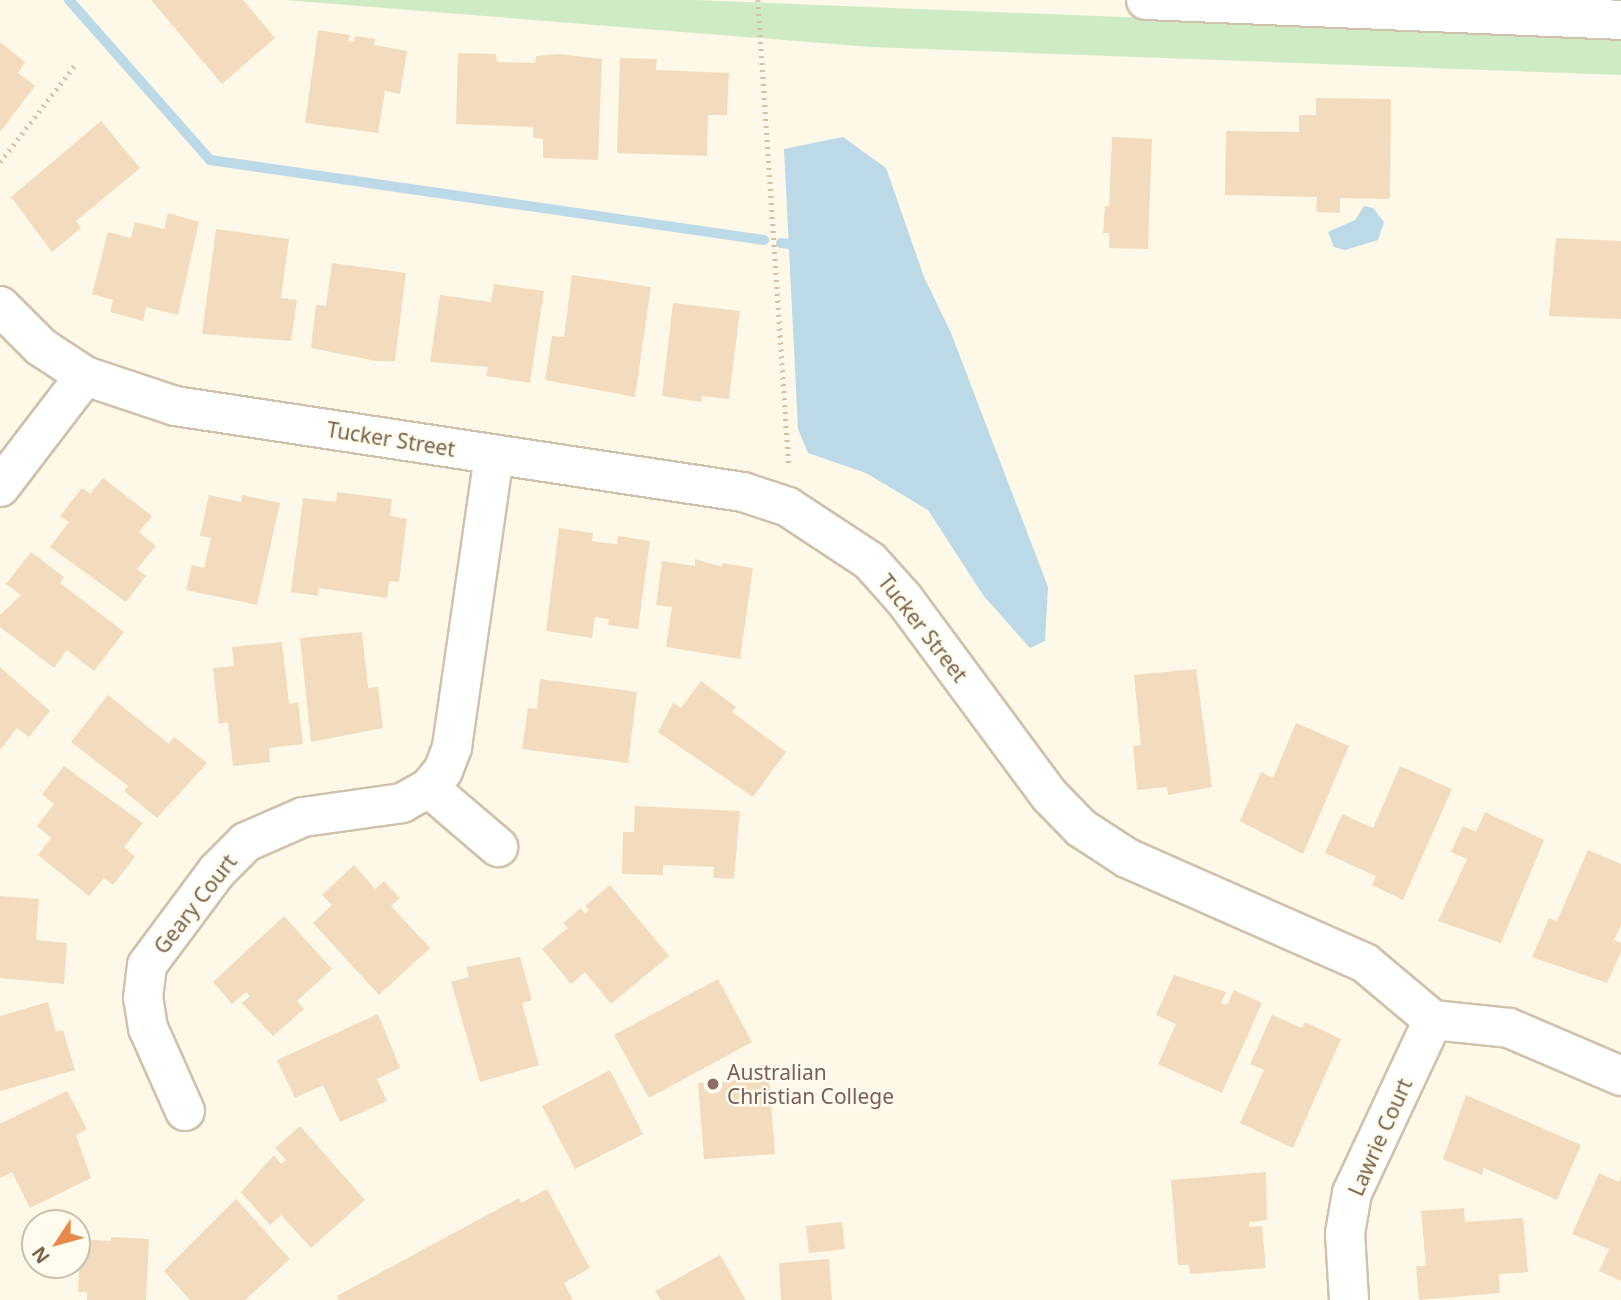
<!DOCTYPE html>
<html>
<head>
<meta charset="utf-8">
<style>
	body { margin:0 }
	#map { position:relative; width:1621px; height:1300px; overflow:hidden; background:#fdf8e7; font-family:"Noto Sans",sans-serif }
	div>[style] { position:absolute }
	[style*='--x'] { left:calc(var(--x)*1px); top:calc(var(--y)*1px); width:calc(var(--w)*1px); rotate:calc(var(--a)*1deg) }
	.green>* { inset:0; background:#ceebc5 }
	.water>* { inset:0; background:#bbd9e7 }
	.stream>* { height:10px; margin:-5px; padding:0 5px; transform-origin:5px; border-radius:5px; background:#bbd9e7 }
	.building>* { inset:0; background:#f3dcbe }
	.path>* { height:4.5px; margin-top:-2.25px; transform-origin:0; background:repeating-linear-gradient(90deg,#d8bfa1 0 2px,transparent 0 7px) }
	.roads { filter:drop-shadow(2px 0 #cfc1ac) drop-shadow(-2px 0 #cfc1ac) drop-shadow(0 2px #cfc1ac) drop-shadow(0 -2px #cfc1ac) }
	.street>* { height:38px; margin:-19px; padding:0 19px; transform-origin:19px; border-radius:19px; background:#fff }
	.dots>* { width:19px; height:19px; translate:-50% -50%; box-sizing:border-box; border:4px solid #fffbee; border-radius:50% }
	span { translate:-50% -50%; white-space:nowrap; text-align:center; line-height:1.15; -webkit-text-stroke:5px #fffbee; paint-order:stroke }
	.street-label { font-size:21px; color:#77624a }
	.education-label { font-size:21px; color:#785e54 }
	.left { translate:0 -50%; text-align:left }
	.north { position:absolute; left:21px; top:1209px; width:70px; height:70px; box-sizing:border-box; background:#fffbee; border:2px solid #c9beac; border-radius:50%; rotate:234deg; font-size:19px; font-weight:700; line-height:28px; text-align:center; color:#77624a }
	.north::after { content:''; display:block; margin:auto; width:24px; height:32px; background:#e8884b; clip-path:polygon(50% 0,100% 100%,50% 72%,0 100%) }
</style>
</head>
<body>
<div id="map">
	<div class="green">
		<div style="clip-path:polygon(285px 0,694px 0,1621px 37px,1621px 75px,871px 47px)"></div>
	</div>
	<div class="water">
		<div style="clip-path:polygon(843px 137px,886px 168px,924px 277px,951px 333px,1048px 587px,1045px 641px,1030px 648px,983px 595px,928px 510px,866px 473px,808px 453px,798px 429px,784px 149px)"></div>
		<div style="clip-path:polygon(1364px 206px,1373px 208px,1384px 222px,1378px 240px,1345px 250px,1334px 247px,1328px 232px,1355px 220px)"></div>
	</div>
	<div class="stream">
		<div style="--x:69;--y:0;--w:213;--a:48.6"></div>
		<div style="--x:210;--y:160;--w:560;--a:8.22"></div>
		<div style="--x:781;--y:243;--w:8;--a:7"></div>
	</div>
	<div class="building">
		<div style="clip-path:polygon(151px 0,243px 0,275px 38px,222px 84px)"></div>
		<div style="clip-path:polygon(318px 30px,350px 35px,348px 41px,354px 42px,355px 36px,375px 39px,374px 45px,407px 51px,400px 94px,385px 91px,378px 133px,305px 123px)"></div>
		<div style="clip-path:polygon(0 42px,25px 62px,18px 73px,35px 86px,0 132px)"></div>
		<div style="clip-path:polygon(458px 53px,496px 54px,497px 62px,535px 63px,536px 56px,560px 54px,602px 59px,598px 160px,543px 158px,543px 139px,533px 138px,533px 127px,456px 124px)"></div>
		<div style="clip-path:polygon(620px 58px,657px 59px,656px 70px,729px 73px,727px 115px,708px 115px,707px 156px,617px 153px)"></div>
		<div style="clip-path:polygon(1316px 98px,1391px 99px,1390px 199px,1340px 198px,1340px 213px,1316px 212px,1317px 197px,1225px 195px,1226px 131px,1299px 132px,1299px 115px,1316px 115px)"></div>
		<div style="clip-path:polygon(101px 121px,140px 168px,76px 221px,81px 228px,52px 252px,11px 197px)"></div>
		<div style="clip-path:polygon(1112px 137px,1152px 139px,1148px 249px,1109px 248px,1109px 233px,1103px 233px,1105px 206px,1109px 206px)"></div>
		<div style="clip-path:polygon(168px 213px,199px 222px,178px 315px,146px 307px,143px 321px,110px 312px,113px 300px,92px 294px,108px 232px,131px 238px,135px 222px,164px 229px)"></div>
		<div style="clip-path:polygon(216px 229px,289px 239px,281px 298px,297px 300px,291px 341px,202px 334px)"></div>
		<div style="clip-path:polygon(1556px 238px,1621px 241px,1621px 319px,1549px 316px)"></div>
		<div style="clip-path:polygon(332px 263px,406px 273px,395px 361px,376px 361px,311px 348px,316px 305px,326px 306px)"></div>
		<div style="clip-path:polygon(572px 275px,651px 287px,635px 397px,545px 380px,552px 336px,564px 337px)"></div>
		<div style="clip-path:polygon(494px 284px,544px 291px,530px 383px,486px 376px,488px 367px,430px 362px,440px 295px,491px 302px)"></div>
		<div style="clip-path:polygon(673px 303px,740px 311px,729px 399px,702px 396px,701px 402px,662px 396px)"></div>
		<div style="clip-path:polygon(103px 478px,152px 516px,139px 532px,156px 546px,137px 569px,146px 576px,126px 602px,50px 547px,69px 522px,60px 516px,82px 488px,90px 494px)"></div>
		<div style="clip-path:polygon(337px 492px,392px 499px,390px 516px,407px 519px,399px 582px,389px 581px,387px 598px,319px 588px,318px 596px,291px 592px,303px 498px,336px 502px)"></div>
		<div style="clip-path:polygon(209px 495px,241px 502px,242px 495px,280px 503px,257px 605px,186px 590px,192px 565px,204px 568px,211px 538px,200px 536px)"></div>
		<div style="clip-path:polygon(559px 528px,593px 533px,592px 541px,605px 543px,617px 544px,618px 536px,650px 541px,638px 629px,608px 625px,609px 619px,595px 617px,592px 638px,546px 631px)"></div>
		<div style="clip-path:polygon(31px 552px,64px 577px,60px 583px,124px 632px,94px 671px,67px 650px,54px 668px,0 627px,0 615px,21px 595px,6px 584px)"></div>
		<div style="clip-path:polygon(695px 559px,722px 567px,722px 563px,753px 568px,740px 659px,666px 647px,672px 607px,656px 605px,662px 561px,695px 566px)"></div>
		<div style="clip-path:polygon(362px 632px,368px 688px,378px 687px,383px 728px,311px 742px,300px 638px)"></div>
		<div style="clip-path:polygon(282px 642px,289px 704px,298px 702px,303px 744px,269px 748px,270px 762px,233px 766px,228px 722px,219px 724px,213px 668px,234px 666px,232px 647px)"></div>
		<div style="clip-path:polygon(0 667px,50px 711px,29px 737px,17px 728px,0 750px)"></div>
		<div style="clip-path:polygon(1196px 669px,1212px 787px,1168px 795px,1167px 787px,1137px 790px,1133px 746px,1141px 745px,1134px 675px)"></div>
		<div style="clip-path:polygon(540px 679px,637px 692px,628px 763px,522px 749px,528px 708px,537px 709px)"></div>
		<div style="clip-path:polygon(701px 681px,736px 707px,732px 712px,786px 752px,753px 797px,658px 732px,673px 703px,681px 708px)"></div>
		<div style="clip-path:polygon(108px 695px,169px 744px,174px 737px,207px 763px,157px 818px,124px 791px,128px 786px,71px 742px)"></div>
		<div style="clip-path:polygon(1296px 723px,1349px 746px,1303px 854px,1240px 821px,1261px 772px,1273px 778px)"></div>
		<div style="clip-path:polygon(64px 766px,143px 823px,124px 847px,135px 857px,113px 885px,104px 878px,89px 896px,38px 855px,51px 838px,37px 826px,54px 804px,42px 794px)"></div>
		<div style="clip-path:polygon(1400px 766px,1452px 789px,1403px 900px,1372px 885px,1376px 876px,1325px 853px,1342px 814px,1373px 828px)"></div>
		<div style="clip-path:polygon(635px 806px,740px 811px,734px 879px,713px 878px,714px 867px,663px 865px,663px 875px,622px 874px,623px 832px,634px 832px)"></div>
		<div style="clip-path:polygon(1485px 812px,1544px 840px,1501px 943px,1438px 921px,1467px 859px,1451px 852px,1463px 826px,1476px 832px)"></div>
		<div style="clip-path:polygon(1588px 850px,1621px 864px,1621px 925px,1614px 940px,1621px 943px,1621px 952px,1607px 983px,1532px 957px,1549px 918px,1557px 921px)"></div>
		<div style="clip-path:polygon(354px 865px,375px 889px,384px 881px,400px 898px,391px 906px,430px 948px,379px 995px,313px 923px,332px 905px,322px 895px)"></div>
		<div style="clip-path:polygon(610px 885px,669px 956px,611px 1004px,585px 972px,571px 984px,542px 949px,568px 928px,563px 923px,581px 908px,585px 914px,589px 910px,585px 906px)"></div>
		<div style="clip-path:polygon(0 896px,39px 899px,36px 940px,67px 943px,64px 984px,0 978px)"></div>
		<div style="clip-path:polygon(284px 916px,332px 969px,297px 1001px,304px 1009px,273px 1036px,242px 1003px,250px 996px,246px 992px,232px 1004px,213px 982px)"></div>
		<div style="clip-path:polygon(520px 957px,532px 1000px,522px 1003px,539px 1065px,480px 1082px,451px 982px,469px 977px,466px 967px)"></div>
		<div style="clip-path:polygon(1174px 975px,1226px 992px,1221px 1003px,1227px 1005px,1234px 990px,1262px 1003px,1222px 1093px,1158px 1064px,1176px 1024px,1156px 1015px)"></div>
		<div style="clip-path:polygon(718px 979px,752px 1042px,649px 1098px,614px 1035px)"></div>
		<div style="clip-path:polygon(48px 1002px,56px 1032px,63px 1030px,75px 1070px,0 1091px,0 1016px)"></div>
		<div style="clip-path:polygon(378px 1014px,400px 1068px,377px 1079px,387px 1101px,340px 1122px,323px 1085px,295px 1098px,277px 1060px)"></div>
		<div style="clip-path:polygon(1272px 1015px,1302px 1028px,1305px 1022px,1341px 1039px,1293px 1148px,1240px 1123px,1264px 1070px,1250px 1064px)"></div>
		<div style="clip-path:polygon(610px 1070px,643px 1134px,575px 1169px,542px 1106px)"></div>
		<div style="clip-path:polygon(769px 1078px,775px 1154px,704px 1159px,698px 1083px)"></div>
		<div style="clip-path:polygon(67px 1091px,87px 1129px,76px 1135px,91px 1178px,30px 1208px,12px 1172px,0 1178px,0 1124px)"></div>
		<div style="clip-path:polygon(1466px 1095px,1581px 1145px,1557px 1200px,1484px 1168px,1482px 1175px,1443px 1159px)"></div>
		<div style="clip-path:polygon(300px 1126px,365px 1200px,311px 1248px,281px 1215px,270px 1225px,241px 1192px,274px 1155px,281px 1164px,286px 1160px,275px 1148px)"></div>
		<div style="clip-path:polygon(1266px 1172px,1267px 1220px,1249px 1222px,1249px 1227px,1262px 1226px,1266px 1268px,1190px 1274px,1189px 1265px,1178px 1265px,1171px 1180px)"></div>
		<div style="clip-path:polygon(1599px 1173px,1619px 1182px,1621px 1176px,1621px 1281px,1599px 1271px,1609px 1249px,1572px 1234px)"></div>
		<div style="clip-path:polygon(547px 1189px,590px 1268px,564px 1283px,573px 1300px,339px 1300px,337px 1296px,519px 1198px,521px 1203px)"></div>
		<div style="clip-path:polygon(236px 1199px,290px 1259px,245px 1300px,190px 1300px,164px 1271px)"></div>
		<div style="clip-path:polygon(1464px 1208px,1465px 1222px,1523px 1218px,1528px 1272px,1499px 1274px,1500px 1293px,1419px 1300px,1416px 1266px,1426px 1266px,1421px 1211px)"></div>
		<div style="clip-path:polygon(842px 1222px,845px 1249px,809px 1253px,806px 1226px)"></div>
		<div style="clip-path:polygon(111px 1237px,149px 1239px,146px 1300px,87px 1300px,87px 1292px,78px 1292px,80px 1239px,111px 1241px)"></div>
		<div style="clip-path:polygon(720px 1255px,746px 1300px,661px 1300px,655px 1291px)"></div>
		<div style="clip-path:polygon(829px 1259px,832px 1300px,781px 1300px,779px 1263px)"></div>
	</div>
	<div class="path">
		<div style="--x:758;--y:0;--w:468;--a:86.2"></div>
		<div style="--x:0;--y:162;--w:123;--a:-52.3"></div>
	</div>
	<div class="roads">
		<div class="street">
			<div style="--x:1146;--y:0;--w:475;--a:2.4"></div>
			<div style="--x:0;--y:306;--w:58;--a:45"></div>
			<div style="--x:41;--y:347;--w:53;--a:33.4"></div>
			<div style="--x:85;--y:376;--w:95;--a:18.4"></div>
			<div style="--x:175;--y:406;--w:574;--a:8.61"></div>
			<div style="--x:743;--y:492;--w:47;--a:18.4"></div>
			<div style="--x:788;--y:507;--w:98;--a:33.4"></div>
			<div style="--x:870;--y:561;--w:51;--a:48.2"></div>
			<div style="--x:904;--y:599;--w:245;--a:53.5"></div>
			<div style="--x:1050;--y:796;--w:45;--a:45.9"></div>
			<div style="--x:1081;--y:828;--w:55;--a:33.1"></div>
			<div style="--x:1127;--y:858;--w:260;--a:23.8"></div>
			<div style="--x:1365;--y:963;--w:89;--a:40"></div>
			<div style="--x:1433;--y:1020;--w:76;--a:6"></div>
			<div style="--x:1509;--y:1028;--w:122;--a:23.2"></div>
			<div style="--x:0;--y:487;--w:140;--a:-52.6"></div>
			<div style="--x:429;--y:788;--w:91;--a:40.5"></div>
			<div style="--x:185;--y:1111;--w:91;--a:-114"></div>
			<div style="--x:148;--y:1028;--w:30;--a:-99"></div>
			<div style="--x:143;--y:998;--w:33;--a:-83"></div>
			<div style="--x:147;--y:965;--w:117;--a:-53.3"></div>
			<div style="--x:217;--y:871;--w:41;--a:-45"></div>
			<div style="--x:246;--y:842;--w:62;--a:-23.7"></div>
			<div style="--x:303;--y:817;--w:100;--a:-8"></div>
			<div style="--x:402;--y:803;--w:31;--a:-29"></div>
			<div style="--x:429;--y:788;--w:22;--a:-51"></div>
			<div style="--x:443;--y:771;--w:26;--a:-69"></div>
			<div style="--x:452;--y:747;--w:295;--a:-81.8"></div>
			<div style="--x:1349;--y:1300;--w:67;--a:-93.4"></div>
			<div style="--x:1345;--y:1233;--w:41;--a:-80.1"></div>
			<div style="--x:1352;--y:1193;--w:191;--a:-64.9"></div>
		</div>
	</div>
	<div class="dots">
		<div style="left:713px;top:1084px;background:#8d6e63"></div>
	</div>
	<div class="street-label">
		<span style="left:391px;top:439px;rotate:9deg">Tucker Street</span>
		<span style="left:923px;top:628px;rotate:52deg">Tucker Street</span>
		<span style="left:195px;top:904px;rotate:-52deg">Geary Court</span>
		<span style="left:1380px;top:1137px;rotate:-66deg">Lawrie Court</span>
	</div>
	<div class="education-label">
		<span class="left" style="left:727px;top:1084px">Australian<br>Christian College</span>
	</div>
	<div class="north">N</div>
</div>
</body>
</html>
